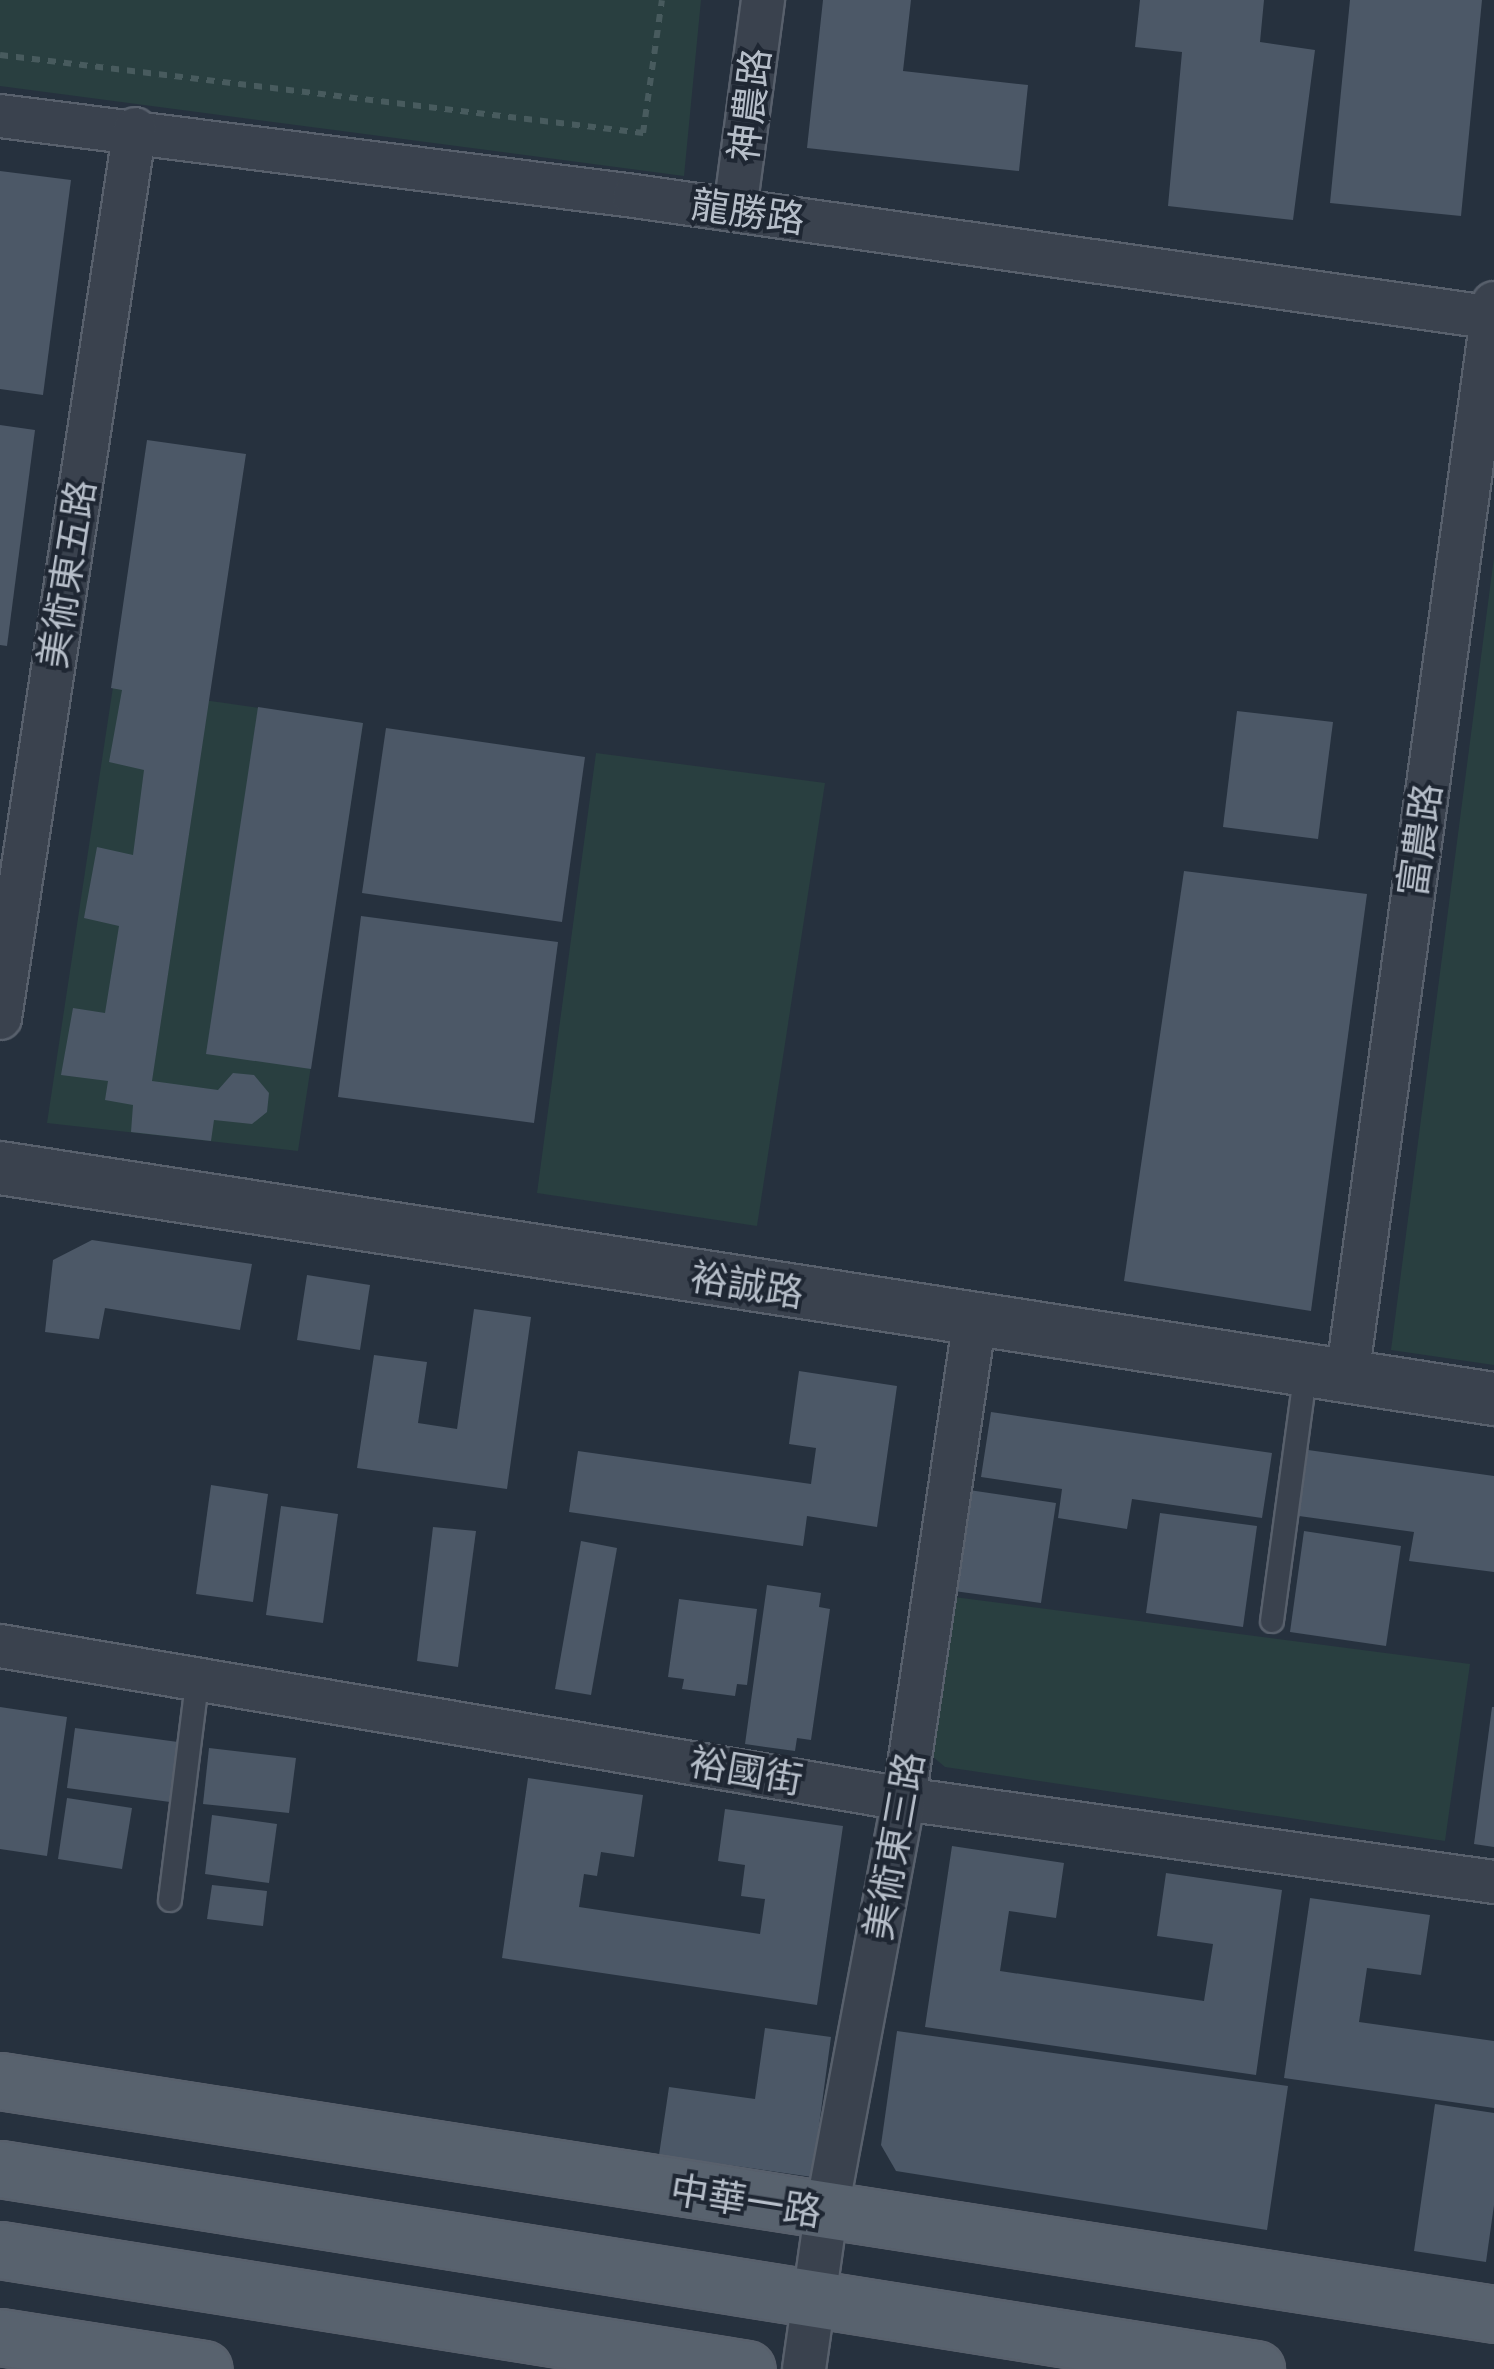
<!DOCTYPE html>
<html>
<head>
<meta charset="utf-8">
<style>
	body { margin:0 }
	#map { position:relative; width:1494px; height:2369px; overflow:hidden; background:#26313e; font-family:Jost,"Noto Sans TC",sans-serif }
	div>[style] { position:absolute }
	[style*='--x'] { left:calc(var(--x)*1px); top:calc(var(--y)*1px); width:calc(var(--w)*1px); rotate:calc(var(--a)*1deg) }
	.green>* { inset:0; background:#293f40 }
	.building>* { inset:0; background:#4c5867 }
	.path>* { height:6px; margin-top:-3px; transform-origin:0; background:repeating-linear-gradient(90deg,#485b5e 0 8px,transparent 0 16px) }
	.roads { filter:drop-shadow(2px 0 #58606c) drop-shadow(-2px 0 #58606c) drop-shadow(0 2px #58606c) drop-shadow(0 -2px #58606c) }
	.service>* { height:22px; margin:-11px; padding:0 11px; transform-origin:11px; border-radius:11px; background:#3a424e }
	.minor>* { height:42px; margin:-21px; padding:0 21px; transform-origin:21px; border-radius:21px; background:#3a424e }
	.tertiary>* { height:52px; margin:-26px; padding:0 26px; transform-origin:26px; border-radius:26px; background:#3a424e }
	.primary>* { height:55px; margin:-27.5px; padding:0 27.5px; transform-origin:27.5px; border-radius:27.5px; background:#58626e }
	span { translate:-50% -50%; white-space:nowrap; text-align:center; line-height:1.15; -webkit-text-stroke:8px #1f2733; paint-order:stroke }
	.street-label { font-size:38px; color:#b6bec9 }
</style>
</head>
<body>
<div id="map">
	<div class="green">
		<div style="clip-path:polygon(0 0,701px 0,684px 176px,0 86px)"></div>
		<div style="clip-path:polygon(1494px 557px,1494px 1365px,1391px 1350px)"></div>
		<div style="clip-path:polygon(113px 687px,363px 723px,298px 1151px,47px 1123px)"></div>
		<div style="clip-path:polygon(596px 753px,825px 783px,757px 1226px,537px 1193px)"></div>
		<div style="clip-path:polygon(946px 1596px,1470px 1664px,1445px 1841px,945px 1767px,925px 1750px)"></div>
	</div>
	<div class="building">
		<div style="clip-path:polygon(823px 0,911px 0,903px 71px,1028px 85px,1019px 171px,807px 148px)"></div>
		<div style="clip-path:polygon(1140px 0,1264px 0,1260px 42px,1315px 50px,1293px 220px,1168px 206px,1182px 52px,1135px 47px)"></div>
		<div style="clip-path:polygon(1350px 0,1482px 0,1461px 216px,1330px 203px)"></div>
		<div style="clip-path:polygon(0 171px,71px 180px,43px 395px,0 389px)"></div>
		<div style="clip-path:polygon(0 425px,35px 430px,7px 646px,0 645px)"></div>
		<div style="clip-path:polygon(147px 440px,246px 454px,152px 1081px,218px 1090px,233px 1073px,254px 1075px,269px 1093px,267px 1112px,252px 1124px,214px 1120px,211px 1141px,131px 1132px,133px 1105px,105px 1100px,108px 1081px,61px 1075px,73px 1008px,105px 1013px,119px 926px,84px 918px,97px 847px,133px 855px,144px 770px,109px 762px,122px 690px,111px 688px)"></div>
		<div style="clip-path:polygon(258px 707px,363px 723px,311px 1069px,206px 1054px)"></div>
		<div style="clip-path:polygon(1237px 711px,1333px 722px,1318px 839px,1223px 827px)"></div>
		<div style="clip-path:polygon(386px 728px,585px 757px,562px 922px,362px 893px)"></div>
		<div style="clip-path:polygon(1184px 871px,1367px 894px,1311px 1311px,1124px 1281px)"></div>
		<div style="clip-path:polygon(361px 916px,558px 942px,534px 1123px,338px 1097px)"></div>
		<div style="clip-path:polygon(92px 1240px,252px 1264px,240px 1330px,105px 1308px,99px 1339px,45px 1332px,53px 1260px)"></div>
		<div style="clip-path:polygon(307px 1275px,370px 1285px,360px 1350px,297px 1340px)"></div>
		<div style="clip-path:polygon(474px 1309px,531px 1317px,507px 1489px,357px 1468px,374px 1355px,427px 1362px,418px 1423px,457px 1429px)"></div>
		<div style="clip-path:polygon(799px 1371px,897px 1386px,877px 1527px,807px 1516px,803px 1546px,569px 1512px,578px 1451px,811px 1484px,816px 1448px,789px 1444px)"></div>
		<div style="clip-path:polygon(991px 1412px,1272px 1453px,1262px 1518px,1132px 1499px,1127px 1529px,1058px 1518px,1062px 1489px,981px 1477px)"></div>
		<div style="clip-path:polygon(1308px 1450px,1494px 1476px,1494px 1572px,1409px 1561px,1414px 1532px,1299px 1516px)"></div>
		<div style="clip-path:polygon(211px 1485px,268px 1494px,253px 1602px,196px 1594px)"></div>
		<div style="clip-path:polygon(969px 1490px,1056px 1503px,1041px 1603px,954px 1591px)"></div>
		<div style="clip-path:polygon(281px 1506px,338px 1514px,323px 1623px,266px 1615px)"></div>
		<div style="clip-path:polygon(1160px 1513px,1257px 1526px,1243px 1627px,1146px 1613px)"></div>
		<div style="clip-path:polygon(433px 1527px,476px 1531px,458px 1667px,417px 1661px)"></div>
		<div style="clip-path:polygon(1304px 1531px,1401px 1546px,1386px 1646px,1290px 1632px)"></div>
		<div style="clip-path:polygon(581px 1541px,617px 1548px,591px 1695px,555px 1689px)"></div>
		<div style="clip-path:polygon(767px 1585px,821px 1593px,819px 1607px,830px 1609px,811px 1740px,797px 1738px,795px 1751px,745px 1744px)"></div>
		<div style="clip-path:polygon(679px 1599px,757px 1609px,747px 1685px,737px 1684px,735px 1696px,682px 1689px,684px 1679px,668px 1677px)"></div>
		<div style="clip-path:polygon(0 1707px,67px 1717px,47px 1856px,0 1849px)"></div>
		<div style="clip-path:polygon(1492px 1707px,1494px 1707px,1494px 1847px,1474px 1844px)"></div>
		<div style="clip-path:polygon(75px 1728px,178px 1742px,170px 1802px,67px 1788px)"></div>
		<div style="clip-path:polygon(209px 1748px,296px 1758px,289px 1813px,203px 1804px)"></div>
		<div style="clip-path:polygon(528px 1778px,643px 1795px,634px 1857px,601px 1852px,597px 1876px,584px 1874px,579px 1907px,760px 1934px,765px 1899px,741px 1896px,745px 1865px,718px 1861px,725px 1809px,843px 1826px,817px 2005px,502px 1958px)"></div>
		<div style="clip-path:polygon(67px 1798px,132px 1808px,122px 1869px,58px 1859px)"></div>
		<div style="clip-path:polygon(212px 1815px,277px 1824px,269px 1883px,205px 1874px)"></div>
		<div style="clip-path:polygon(952px 1846px,1064px 1863px,1056px 1918px,1009px 1911px,1000px 1971px,1204px 2001px,1213px 1944px,1157px 1936px,1166px 1873px,1282px 1890px,1256px 2075px,925px 2027px)"></div>
		<div style="clip-path:polygon(212px 1885px,267px 1891px,263px 1926px,207px 1919px)"></div>
		<div style="clip-path:polygon(1310px 1898px,1430px 1915px,1421px 1975px,1367px 1968px,1359px 2022px,1494px 2041px,1494px 2108px,1284px 2078px)"></div>
		<div style="clip-path:polygon(765px 2028px,831px 2037px,812px 2177px,659px 2155px,669px 2087px,755px 2099px)"></div>
		<div style="clip-path:polygon(897px 2031px,1288px 2086px,1267px 2230px,896px 2171px,881px 2145px)"></div>
		<div style="clip-path:polygon(1435px 2104px,1494px 2113px,1494px 2205px,1486px 2262px,1414px 2251px)"></div>
	</div>
	<div class="path">
		<div style="--x:0;--y:55;--w:648;--a:6.92"></div>
		<div style="--x:643;--y:133;--w:134;--a:-81.9"></div>
	</div>
	<div class="roads">
		<div class="service">
			<div style="--x:1272;--y:1621;--w:252;--a:-82.3"></div>
			<div style="--x:170;--y:1900;--w:226;--a:-82.9"></div>
		</div>
		<div class="minor">
			<div style="--x:0;--y:116;--w:639;--a:7.19"></div>
			<div style="--x:634;--y:196;--w:869;--a:8.07"></div>
			<div style="--x:735;--y:210;--w:212;--a:-82.4"></div>
			<div style="--x:0;--y:1018;--w:899;--a:-81.37"></div>
			<div style="--x:1347;--y:1377;--w:1084;--a:-82.21"></div>
			<div style="--x:0;--y:1646;--w:917;--a:9.61"></div>
			<div style="--x:904;--y:1799;--w:596;--a:8.01"></div>
			<div style="--x:804;--y:2369;--w:157;--a:-81.9"></div>
			<div style="--x:826;--y:2214;--w:422;--a:-79.4"></div>
			<div style="--x:904;--y:1799;--w:483;--a:-81.6"></div>
		</div>
		<div class="tertiary">
			<div style="--x:0;--y:1168;--w:1512;--a:8.79"></div>
		</div>
		<div class="primary">
			<div style="--x:0;--y:2081;--w:1512;--a:8.86"></div>
			<div style="--x:0;--y:2169;--w:1272;--a:9.05"></div>
			<div style="--x:0;--y:2250;--w:756;--a:9.05"></div>
			<div style="--x:0;--y:2337;--w:206;--a:8.9"></div>
		</div>
	</div>
	<div class="street-label">
		<span style="left:750px;top:105px;rotate:-83deg">神農路</span>
		<span style="left:748px;top:212px;rotate:8deg">龍勝路</span>
		<span style="left:67px;top:574px;rotate:-81deg">美術東五路</span>
		<span style="left:1420px;top:840px;rotate:-82deg">富農路</span>
		<span style="left:747px;top:1285px;rotate:9deg">裕誠路</span>
		<span style="left:746px;top:1771px;rotate:10deg">裕國街</span>
		<span style="left:894px;top:1846px;rotate:-80deg">美術東三路</span>
		<span style="left:746px;top:2201px;rotate:9deg">中華一路</span>
	</div>
</div>
</body>
</html>
